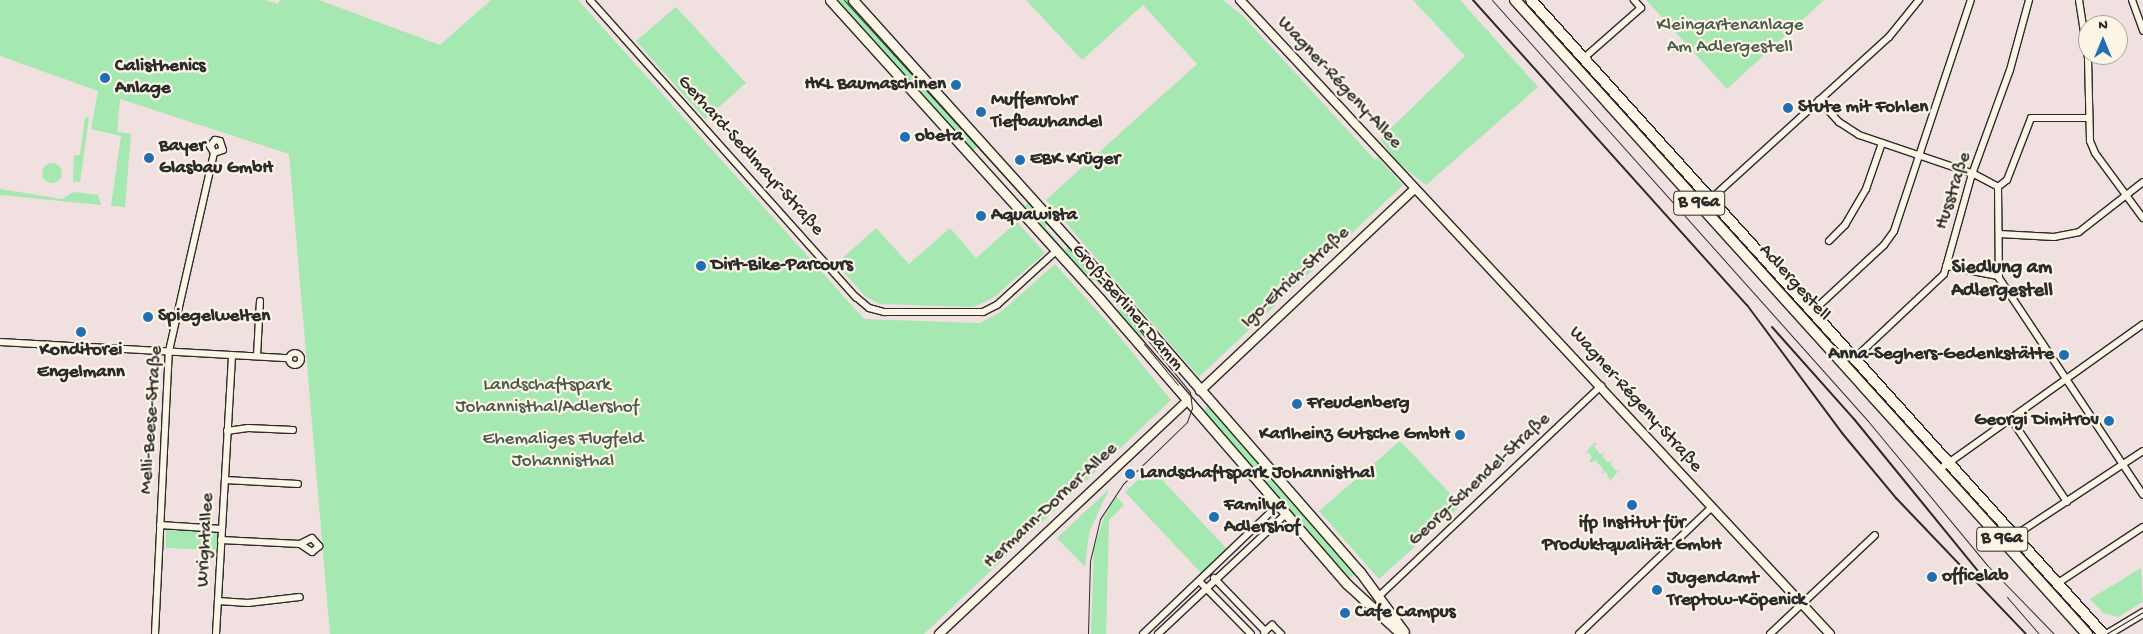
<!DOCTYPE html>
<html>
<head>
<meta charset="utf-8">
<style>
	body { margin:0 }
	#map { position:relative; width:2143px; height:634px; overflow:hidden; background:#f0e0e0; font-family:"Gochi Hand",sans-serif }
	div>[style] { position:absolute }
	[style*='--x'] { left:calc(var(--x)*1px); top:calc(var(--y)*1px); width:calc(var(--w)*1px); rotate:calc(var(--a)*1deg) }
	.green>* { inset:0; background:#a6e8b2 }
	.round { border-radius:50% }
	.roads { filter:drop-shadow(1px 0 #2b2b2b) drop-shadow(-1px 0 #2b2b2b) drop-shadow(0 1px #2b2b2b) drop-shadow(0 -1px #2b2b2b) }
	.minor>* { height:6px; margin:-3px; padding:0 3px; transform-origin:3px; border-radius:3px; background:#fcf5e5 }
	.minor>.ring { margin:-3px; padding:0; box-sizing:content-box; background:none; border:6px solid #fcf5e5; border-radius:50% }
	.tertiary>* { height:8px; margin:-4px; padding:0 4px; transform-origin:4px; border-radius:4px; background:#fcf5e5 }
	.secondary>* { height:9px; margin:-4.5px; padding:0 4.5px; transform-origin:4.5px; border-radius:4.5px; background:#fcf5e5 }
	.primary>* { height:10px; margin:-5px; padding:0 5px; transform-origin:5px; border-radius:5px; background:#fcf5e5 }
	.tram>* { height:1px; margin:-0.5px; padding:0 0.5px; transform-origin:0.5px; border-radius:0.5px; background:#2b2b2b }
	.rail>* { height:2px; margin:-1px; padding:0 1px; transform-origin:1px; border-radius:1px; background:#2b2b2b }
	.dots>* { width:14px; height:14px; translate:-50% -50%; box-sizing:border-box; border:2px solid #fcf5e5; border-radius:50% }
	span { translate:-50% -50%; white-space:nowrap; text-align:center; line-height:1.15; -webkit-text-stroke:4.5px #fcf5e5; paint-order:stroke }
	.shield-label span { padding:1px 4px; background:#fcf5e5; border:1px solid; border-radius:4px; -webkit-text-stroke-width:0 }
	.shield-label { font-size:18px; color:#2b2b2b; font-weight:700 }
	.park-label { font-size:19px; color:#4a5a4d }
	.poi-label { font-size:19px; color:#2b2b2b; font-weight:700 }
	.left { translate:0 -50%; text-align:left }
	.right { translate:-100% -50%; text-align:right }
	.street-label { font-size:19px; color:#2b2b2b }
	.neighbourhood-label { font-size:20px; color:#2b2b2b; font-weight:700 }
	.north { position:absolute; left:2078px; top:15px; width:50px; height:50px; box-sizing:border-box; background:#fcf5e5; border:1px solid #a8a49b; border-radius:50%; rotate:0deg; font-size:14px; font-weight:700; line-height:20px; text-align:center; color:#2b2b2b }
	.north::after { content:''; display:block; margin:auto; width:18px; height:22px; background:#1f6fb2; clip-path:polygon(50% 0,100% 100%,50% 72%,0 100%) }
</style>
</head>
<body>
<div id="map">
	<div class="green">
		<div style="clip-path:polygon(0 0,265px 0,278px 4px,280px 0,319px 0,440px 45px,491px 0,578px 0,864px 319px,980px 323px,1002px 311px,1055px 264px,1110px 325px,1171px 400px,924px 634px,330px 634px,289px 154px,120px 99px,117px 132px,131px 134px,125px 207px,111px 206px,121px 136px,91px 129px,98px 91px,0 56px)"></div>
		<div style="clip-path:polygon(834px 0,849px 0,977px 142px,977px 147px,971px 152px)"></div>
		<div style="clip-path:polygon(1026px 0,1223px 0,1243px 16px,1375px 160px,1378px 158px,1403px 185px,1199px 377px,1046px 200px,1197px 64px,1143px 5px,1082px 60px)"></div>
		<div style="clip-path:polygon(1413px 0,1460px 0,1538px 87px,1426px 185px,1397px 162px,1380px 139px,1465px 56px)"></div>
		<div style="clip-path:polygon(1646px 0,1824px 0,1727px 89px)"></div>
		<div style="clip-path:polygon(676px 7px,746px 83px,705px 119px,636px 41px)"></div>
		<div style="clip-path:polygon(1565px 45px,1697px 191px,1670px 166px,1563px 49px)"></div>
		<div style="clip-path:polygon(85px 117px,89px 118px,80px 182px,73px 182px,74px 155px,80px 155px)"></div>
		<div class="round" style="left:42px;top:163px;width:20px;height:20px"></div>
		<div style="clip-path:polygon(0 189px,62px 199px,74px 192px,98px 195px,101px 205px,0 195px)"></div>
		<div style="clip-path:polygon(1030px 201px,1049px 223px,1045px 227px,1065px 250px,1070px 245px,1152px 340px,1150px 342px,1139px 332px,1147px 345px,1144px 347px,1116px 313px,1120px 309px,1095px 279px,1092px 281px,1097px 286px,1094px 289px,1022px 209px)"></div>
		<div style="clip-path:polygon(1714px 209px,1808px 313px,1805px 316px,1711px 212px)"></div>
		<div style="clip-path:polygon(1017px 222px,1045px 253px,993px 298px,973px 307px,880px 304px,866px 297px,836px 264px,876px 228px,909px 264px,950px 228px,976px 258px)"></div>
		<div style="clip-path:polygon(1208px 405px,1356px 572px,1348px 580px,1201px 414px)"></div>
		<div style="clip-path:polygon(1400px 441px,1461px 505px,1379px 579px,1319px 511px)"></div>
		<div style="clip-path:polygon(1594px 443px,1597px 443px,1594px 446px,1600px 454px,1605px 453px,1602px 456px,1608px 462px,1613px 461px,1610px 464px,1616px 471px,1620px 469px,1610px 481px,1606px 472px,1601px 474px,1604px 470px,1595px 460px,1591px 463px,1589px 461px,1592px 457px,1588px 452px,1584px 455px)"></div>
		<div style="clip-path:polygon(1151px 468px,1227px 549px,1201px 573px,1125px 492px)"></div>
		<div style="clip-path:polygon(1109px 489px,1089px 533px,1085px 567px,1057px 538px)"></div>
		<div style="clip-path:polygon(1116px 496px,1124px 505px,1109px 520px,1106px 634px,1091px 634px,1094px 548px,1103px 520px)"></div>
		<div style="clip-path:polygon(166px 530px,219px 532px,219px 550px,166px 548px)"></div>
		<div style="clip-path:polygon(2141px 568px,2143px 602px,2118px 617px,2103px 613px,2090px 599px)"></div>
	</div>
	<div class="roads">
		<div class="minor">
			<div style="--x:590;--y:0;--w:399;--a:48.2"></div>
			<div style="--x:856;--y:297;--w:17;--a:40"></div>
			<div style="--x:869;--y:308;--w:16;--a:15"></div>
			<div style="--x:884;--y:312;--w:99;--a:0"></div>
			<div style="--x:983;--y:312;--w:16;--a:-27"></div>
			<div style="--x:997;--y:305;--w:80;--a:-42.5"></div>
			<div style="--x:2079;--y:0;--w:59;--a:81.2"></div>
			<div style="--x:2088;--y:58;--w:83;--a:88.6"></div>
			<div style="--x:2090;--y:141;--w:13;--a:67"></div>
			<div style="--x:2095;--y:153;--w:81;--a:53.6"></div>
			<div style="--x:2132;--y:0;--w:33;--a:70"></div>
			<div style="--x:1584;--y:58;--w:76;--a:-41.3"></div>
			<div style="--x:1641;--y:8;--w:11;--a:-131"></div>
			<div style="--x:1819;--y:100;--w:30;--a:48"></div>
			<div style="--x:1839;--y:122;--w:24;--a:33"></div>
			<div style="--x:1859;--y:135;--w:121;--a:18.7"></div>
			<div style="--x:1974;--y:174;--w:27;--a:28"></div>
			<div style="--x:1998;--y:187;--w:91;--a:89.4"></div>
			<div style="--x:1999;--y:278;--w:260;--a:56.4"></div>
			<div style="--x:1998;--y:187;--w:11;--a:-38"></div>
			<div style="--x:2007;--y:180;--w:66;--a:-68.8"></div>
			<div style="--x:2031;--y:118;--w:57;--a:0"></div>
			<div style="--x:1702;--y:207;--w:253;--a:-42.3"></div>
			<div style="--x:1889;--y:37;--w:48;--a:-51"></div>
			<div style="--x:1999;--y:234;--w:55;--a:3.1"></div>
			<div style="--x:2054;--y:237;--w:25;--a:-11"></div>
			<div style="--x:2079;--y:232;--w:81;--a:-38"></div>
			<div style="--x:1829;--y:241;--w:23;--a:-45"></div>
			<div style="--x:1845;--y:225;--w:42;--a:-59.7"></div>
			<div style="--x:1866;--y:189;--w:49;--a:-70.8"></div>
			<div style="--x:1946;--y:266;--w:53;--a:10.9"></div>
			<div style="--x:1813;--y:311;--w:97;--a:-42.9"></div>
			<div style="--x:1884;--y:245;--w:17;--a:-54"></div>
			<div style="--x:1894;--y:231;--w:243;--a:-71.6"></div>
			<div style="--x:0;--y:342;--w:289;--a:3.2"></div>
			<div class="ring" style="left:289px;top:353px;width:6px;height:6px"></div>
			<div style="--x:257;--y:356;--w:55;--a:-86.9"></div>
			<div style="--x:1855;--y:358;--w:122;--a:-43.3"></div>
			<div style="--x:1944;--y:274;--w:101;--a:-74.4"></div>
			<div style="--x:1971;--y:177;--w:114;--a:-70"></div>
			<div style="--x:2010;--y:70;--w:73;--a:-74.8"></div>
			<div style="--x:2011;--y:419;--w:100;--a:56"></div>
			<div style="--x:227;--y:431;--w:21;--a:-8"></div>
			<div style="--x:248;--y:428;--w:45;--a:2.5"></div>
			<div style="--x:1940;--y:469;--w:249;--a:-35.5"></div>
			<div style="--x:225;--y:480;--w:73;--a:3.1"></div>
			<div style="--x:160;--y:525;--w:62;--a:3.7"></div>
			<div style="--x:2014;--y:536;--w:154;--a:-33.4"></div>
			<div style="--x:221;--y:540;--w:79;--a:2.9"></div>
			<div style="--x:300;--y:544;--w:13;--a:-27"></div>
			<div style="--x:312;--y:538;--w:11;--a:49"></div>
			<div style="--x:319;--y:546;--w:9;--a:139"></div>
			<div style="--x:312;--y:552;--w:14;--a:-146"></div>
			<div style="--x:1214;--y:578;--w:74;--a:46.1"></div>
			<div style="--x:1199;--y:581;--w:74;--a:45.5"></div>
			<div style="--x:2058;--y:583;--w:102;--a:-33.4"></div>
			<div style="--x:1379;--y:596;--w:306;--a:-43.4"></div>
			<div style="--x:218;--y:601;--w:30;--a:4"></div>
			<div style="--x:248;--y:603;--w:52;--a:-6.6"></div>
			<div style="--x:1264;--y:632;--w:11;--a:-41"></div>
			<div style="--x:1272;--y:625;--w:13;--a:45"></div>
			<div style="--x:155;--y:634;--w:283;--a:-87.2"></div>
			<div style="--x:169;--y:351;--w:203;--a:-77.2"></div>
			<div style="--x:214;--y:153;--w:8;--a:-120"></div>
			<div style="--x:210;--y:146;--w:8;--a:-50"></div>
			<div style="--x:215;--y:140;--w:5;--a:11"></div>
			<div style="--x:220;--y:141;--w:9;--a:72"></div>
			<div style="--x:223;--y:150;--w:9;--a:162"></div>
			<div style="--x:216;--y:634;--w:279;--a:-86.7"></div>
			<div style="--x:1143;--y:634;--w:187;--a:-43.7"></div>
			<div style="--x:1158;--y:634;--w:175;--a:-43.2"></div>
			<div style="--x:1579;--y:634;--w:182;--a:-43.7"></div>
			<div style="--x:1770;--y:634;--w:144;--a:-43.3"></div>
		</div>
		<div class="tertiary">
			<div style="--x:1240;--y:0;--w:866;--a:47.06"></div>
			<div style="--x:1200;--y:391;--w:294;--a:-43.3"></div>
			<div style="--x:939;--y:634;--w:339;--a:-43.2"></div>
			<div style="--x:2108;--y:634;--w:41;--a:-31"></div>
		</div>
		<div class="secondary">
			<div style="--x:830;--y:0;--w:403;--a:47.9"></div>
			<div style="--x:1100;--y:299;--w:377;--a:49.1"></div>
			<div style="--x:1347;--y:584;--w:74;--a:42.8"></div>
			<div style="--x:853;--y:0;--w:387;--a:48"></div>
			<div style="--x:1112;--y:288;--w:377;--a:48.9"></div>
			<div style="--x:1360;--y:572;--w:74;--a:53.7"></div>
		</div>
		<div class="primary">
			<div style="--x:1515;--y:0;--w:854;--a:47.94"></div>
			<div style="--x:1531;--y:0;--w:854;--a:47.94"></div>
		</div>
	</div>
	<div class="tram">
		<div style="--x:844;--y:0;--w:385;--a:47.7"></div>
		<div style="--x:1103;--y:285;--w:138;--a:50.9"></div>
		<div style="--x:1190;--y:392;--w:16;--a:83"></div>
		<div style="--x:1192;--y:408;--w:15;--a:110"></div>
		<div style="--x:1187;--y:422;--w:89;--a:135.9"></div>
		<div style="--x:1123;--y:484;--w:42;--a:123.3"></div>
		<div style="--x:1100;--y:519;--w:43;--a:103.4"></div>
		<div style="--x:1090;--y:561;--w:73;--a:91.6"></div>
		<div style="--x:1492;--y:0;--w:564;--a:48.23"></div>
		<div style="--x:1868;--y:421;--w:187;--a:50.4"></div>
		<div style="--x:1987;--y:565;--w:96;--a:45.8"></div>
		<div style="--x:1144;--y:344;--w:53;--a:50.3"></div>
		<div style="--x:2007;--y:597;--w:49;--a:49.1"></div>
		<div style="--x:2106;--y:634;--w:43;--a:-30.7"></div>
	</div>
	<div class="rail">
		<div style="--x:1473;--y:0;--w:410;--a:48.1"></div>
		<div style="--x:1747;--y:305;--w:159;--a:53.4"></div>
		<div style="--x:1842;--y:433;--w:85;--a:50.3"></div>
		<div style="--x:1896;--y:498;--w:188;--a:46.3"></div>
		<div style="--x:1772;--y:327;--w:123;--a:48.3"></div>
		<div style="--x:1854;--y:419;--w:204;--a:50.8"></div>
	</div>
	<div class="dots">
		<div style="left:105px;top:78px;background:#1f6fb2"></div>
		<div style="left:956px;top:85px;background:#1f6fb2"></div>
		<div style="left:1788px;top:108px;background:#1f6fb2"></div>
		<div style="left:981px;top:112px;background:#1f6fb2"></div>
		<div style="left:905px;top:137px;background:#1f6fb2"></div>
		<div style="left:149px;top:158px;background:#1f6fb2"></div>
		<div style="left:1020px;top:160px;background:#1f6fb2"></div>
		<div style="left:981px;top:216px;background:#1f6fb2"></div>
		<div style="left:701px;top:266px;background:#1f6fb2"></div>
		<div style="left:148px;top:317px;background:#1f6fb2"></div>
		<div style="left:81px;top:332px;background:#1f6fb2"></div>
		<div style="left:2064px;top:355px;background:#1f6fb2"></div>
		<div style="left:1297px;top:404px;background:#1f6fb2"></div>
		<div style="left:2109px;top:421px;background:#1f6fb2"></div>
		<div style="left:1460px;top:435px;background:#1f6fb2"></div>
		<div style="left:1130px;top:474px;background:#1f6fb2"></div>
		<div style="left:1632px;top:505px;background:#1f6fb2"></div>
		<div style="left:1214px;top:517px;background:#1f6fb2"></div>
		<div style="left:1932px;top:577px;background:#1f6fb2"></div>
		<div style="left:1657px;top:590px;background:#1f6fb2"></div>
		<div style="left:1345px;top:613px;background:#1f6fb2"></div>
	</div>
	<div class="shield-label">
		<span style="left:1699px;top:203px">B 96a</span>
		<span style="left:2002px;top:539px">B 96a</span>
	</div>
	<div class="park-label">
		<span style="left:1730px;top:37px">Kleingartenanlage<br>Am Adlergestell</span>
		<span style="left:547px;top:397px">Landschaftspark<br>Johannisthal/Adlershof</span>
		<span style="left:563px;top:451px">Ehemaliges Flugfeld<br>Johannisthal</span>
	</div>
	<div class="poi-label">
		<span class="left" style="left:115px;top:78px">Calisthenics<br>Anlage</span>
		<span class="right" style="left:946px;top:85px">HKL Baumaschinen</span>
		<span class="left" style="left:991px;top:112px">Muffenrohr<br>Tiefbauhandel</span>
		<span class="left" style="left:1798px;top:108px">Stute mit Fohlen</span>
		<span class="left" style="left:915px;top:137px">obeta</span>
		<span class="left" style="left:159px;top:158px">Bayer<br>Glasbau GmbH</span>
		<span class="left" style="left:1030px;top:160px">EBK Krüger</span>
		<span class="left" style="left:991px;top:216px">Aquawista</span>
		<span class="left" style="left:711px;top:266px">Dirt-Bike-Parcours</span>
		<span class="left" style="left:158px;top:317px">Spiegelwelten</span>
		<span style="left:81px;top:362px">Konditorei<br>Engelmann</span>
		<span class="right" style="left:2054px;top:355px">Anna-Seghers-Gedenkstätte</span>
		<span class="left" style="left:1307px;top:404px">Freudenberg</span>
		<span class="right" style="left:2099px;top:421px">Georgi Dimitrov</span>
		<span class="right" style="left:1450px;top:435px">Karlheinz Gutsche GmbH</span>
		<span class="left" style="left:1140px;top:474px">Landschaftspark Johannisthal</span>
		<span class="left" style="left:1224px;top:517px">Familya<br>Adlershof</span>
		<span style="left:1632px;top:535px">ifp Institut für<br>Produktqualität GmbH</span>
		<span class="left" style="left:1942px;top:577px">officelab</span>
		<span class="left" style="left:1667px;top:590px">Jugendamt<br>Treptow-Köpenick</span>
		<span class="left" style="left:1355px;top:613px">Cafe Campus</span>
	</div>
	<div class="street-label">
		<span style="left:1339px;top:83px;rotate:47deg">Wagner-Régeny-Allee</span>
		<span style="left:750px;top:156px;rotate:48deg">Gerhard-Sedlmayr-Straße</span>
		<span style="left:1954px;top:191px;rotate:-72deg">Husstraße</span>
		<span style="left:1296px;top:278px;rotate:-43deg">Igo-Etrich-Straße</span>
		<span style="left:1794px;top:283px;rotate:48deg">Adlergestell</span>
		<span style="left:1127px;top:308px;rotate:49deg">Groß-Berliner Damm</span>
		<span style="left:1635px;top:400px;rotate:48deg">Wagner-Régeny-Straße</span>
		<span style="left:152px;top:420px;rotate:-86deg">Melli-Beese-Straße</span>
		<span style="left:1480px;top:480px;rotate:-43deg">Georg-Schendel-Straße</span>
		<span style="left:1051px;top:506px;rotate:-43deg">Hermann-Dorner-Allee</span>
		<span style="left:206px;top:540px;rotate:-87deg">Wrightallee</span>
	</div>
	<div class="neighbourhood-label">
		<span style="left:2002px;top:280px">Siedlung am<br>Adlergestell</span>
	</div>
	<div class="north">N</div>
</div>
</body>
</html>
